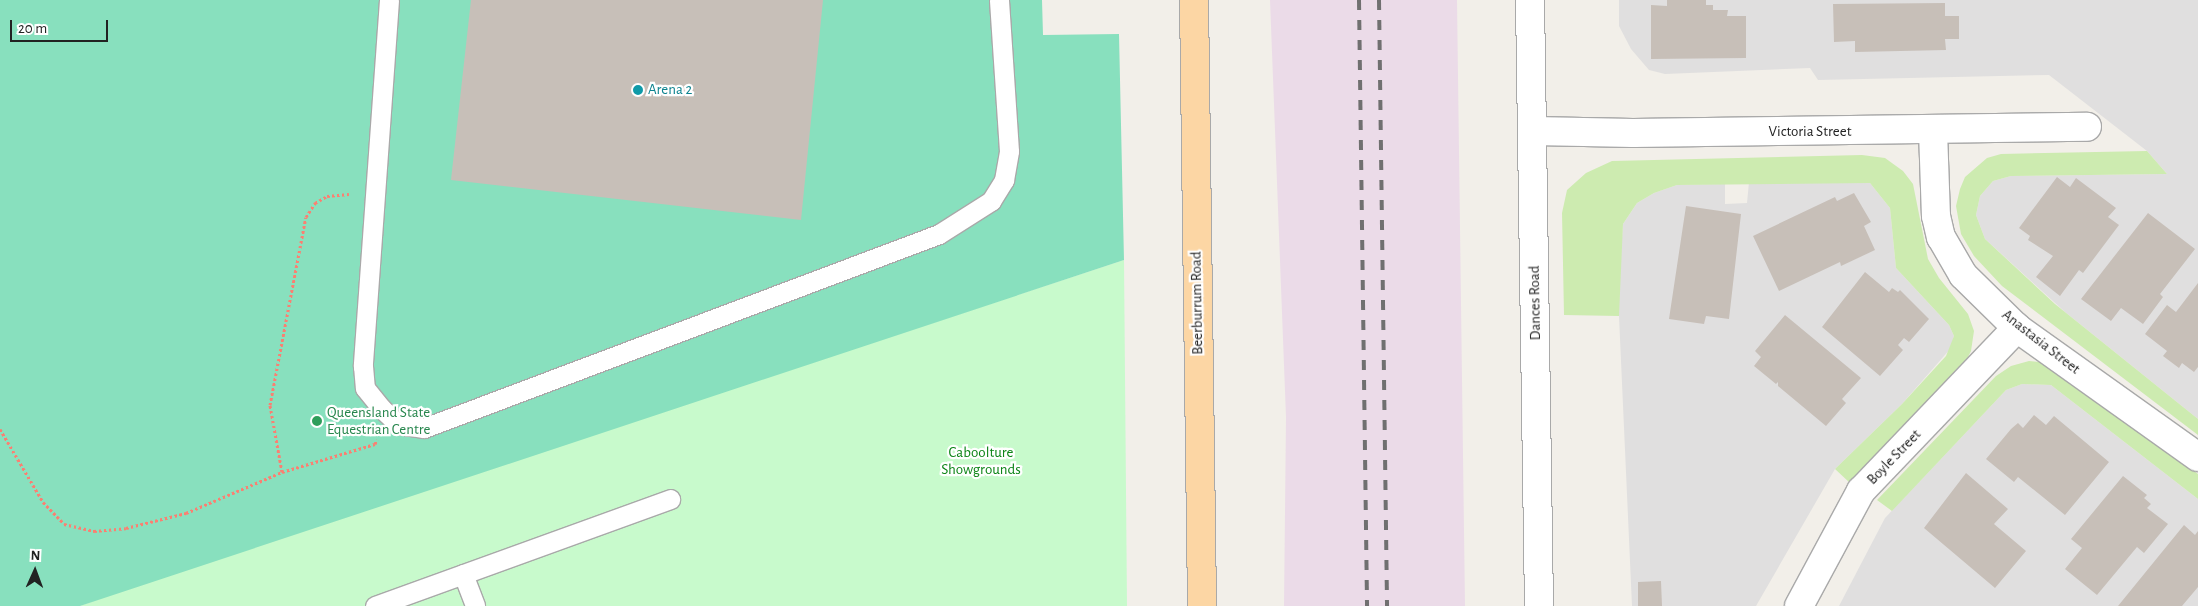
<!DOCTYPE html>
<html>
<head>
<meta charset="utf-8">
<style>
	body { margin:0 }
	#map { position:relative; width:2198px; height:606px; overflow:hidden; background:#f2efe9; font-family:"Alegreya Sans",sans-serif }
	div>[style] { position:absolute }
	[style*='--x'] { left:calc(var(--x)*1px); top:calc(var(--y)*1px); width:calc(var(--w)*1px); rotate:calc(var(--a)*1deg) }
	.residential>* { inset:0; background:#e0dfdf }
	.industrial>* { inset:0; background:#ebdbe8 }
	.grass>* { inset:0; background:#cdebb0 }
	.park>* { inset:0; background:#c8facc }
	.pitch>* { inset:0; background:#88e0be }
	.building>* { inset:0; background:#c7bfb8 }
	.path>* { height:3px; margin-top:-1.5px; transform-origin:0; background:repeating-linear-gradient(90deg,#fa8072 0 2.5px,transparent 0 5px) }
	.roads { filter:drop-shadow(1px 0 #a9a9a9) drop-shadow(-1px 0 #a9a9a9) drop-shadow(0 1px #a9a9a9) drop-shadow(0 -1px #a9a9a9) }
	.lane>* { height:19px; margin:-9.5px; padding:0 9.5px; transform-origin:9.5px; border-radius:9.5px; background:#fff }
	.street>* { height:28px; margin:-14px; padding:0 14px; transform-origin:14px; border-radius:14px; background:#fff }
	.primary>* { height:28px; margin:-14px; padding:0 14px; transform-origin:14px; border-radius:14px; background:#fcd6a4 }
	.rail>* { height:4px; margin-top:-2px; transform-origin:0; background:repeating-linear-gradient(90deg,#707070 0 10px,transparent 0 20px) }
	.dots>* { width:14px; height:14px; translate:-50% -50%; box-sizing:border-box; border:2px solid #fff; border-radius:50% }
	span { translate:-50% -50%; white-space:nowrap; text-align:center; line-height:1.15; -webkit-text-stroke:4.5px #fff; paint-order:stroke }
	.culture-label { font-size:15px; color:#0d838f }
	.left { translate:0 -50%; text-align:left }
	.street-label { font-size:15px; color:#222 }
	.leisure-label { font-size:15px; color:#27864d }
	.park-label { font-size:15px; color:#0c8416 }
	.north { position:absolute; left:10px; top:546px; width:50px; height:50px; -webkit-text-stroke:4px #fff; paint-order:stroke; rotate:2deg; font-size:14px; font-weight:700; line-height:20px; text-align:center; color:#222 }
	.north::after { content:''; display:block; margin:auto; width:18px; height:22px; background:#222; clip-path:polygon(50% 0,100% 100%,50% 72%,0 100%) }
	.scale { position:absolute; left:10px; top:20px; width:98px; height:22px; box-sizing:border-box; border:2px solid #222; border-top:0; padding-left:6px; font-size:15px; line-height:18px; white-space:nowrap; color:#222; -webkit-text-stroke:4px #fff; paint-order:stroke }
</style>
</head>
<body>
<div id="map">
	<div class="residential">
		<div style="clip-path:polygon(1619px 0,2198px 0,2198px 419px,2065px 312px,1985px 239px,1976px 215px,1980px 196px,1993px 181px,2011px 176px,2167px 174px,2147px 151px,2049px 75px,1818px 80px,1810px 68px,1665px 74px,1649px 70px,1631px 49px,1619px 26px)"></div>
		<div style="clip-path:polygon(1854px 181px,1870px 183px,1890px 208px,1896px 268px,1949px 325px,1954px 336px,1951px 348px,1902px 404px,1835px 469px,1756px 606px,1632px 606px,1618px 294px,1623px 224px,1637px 203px,1654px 193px,1677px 185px,1725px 184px,1725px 204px,1747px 203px,1749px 182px)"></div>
		<div style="clip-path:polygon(2022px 384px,2051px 385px,2198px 499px,2198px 606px,1839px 606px,1885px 518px,2006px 390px)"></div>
	</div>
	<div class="industrial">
		<div style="clip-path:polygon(1270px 0,1457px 0,1465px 606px,1284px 606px,1286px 417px)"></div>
	</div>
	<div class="grass">
		<div style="clip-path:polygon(2147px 151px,2167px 174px,2011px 176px,1993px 181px,1980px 196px,1976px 215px,1985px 239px,2055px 304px,2198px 419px,2198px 435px,2002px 286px,1974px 256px,1961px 234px,1956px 206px,1960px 189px,1965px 177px,1987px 158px,2001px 154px)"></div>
		<div style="clip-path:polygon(1862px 155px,1885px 158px,1903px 171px,1913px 184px,1928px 259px,1939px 278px,1968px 314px,1974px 331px,1971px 351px,1962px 369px,1850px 483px,1835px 469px,1902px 404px,1946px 356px,1954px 336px,1949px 325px,1896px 268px,1890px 208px,1870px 183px,1677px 185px,1654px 193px,1637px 203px,1623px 224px,1619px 316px,1564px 315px,1562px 213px,1567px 190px,1586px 173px,1612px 161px)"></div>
		<div style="clip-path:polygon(2029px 361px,2047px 363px,2064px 373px,2198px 474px,2198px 499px,2051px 385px,2022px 384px,2006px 390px,1892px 511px,1877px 500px,1996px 376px,2011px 366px)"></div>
	</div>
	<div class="park">
		<div style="clip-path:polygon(1124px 260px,1127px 606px,80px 606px,144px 582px)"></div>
	</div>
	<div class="pitch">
		<div style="clip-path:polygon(0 0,1042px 0,1043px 35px,1119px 34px,1124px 260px,80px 606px,0 606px)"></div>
	</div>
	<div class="building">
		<div style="clip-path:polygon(471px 0,823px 0,801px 220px,451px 180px)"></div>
		<div style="clip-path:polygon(1667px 0,1706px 0,1706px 5px,1713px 5px,1713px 10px,1728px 10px,1727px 16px,1746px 16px,1746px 58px,1651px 59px,1651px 5px,1667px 6px)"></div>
		<div style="clip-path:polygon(1945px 3px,1945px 16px,1959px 16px,1959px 39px,1945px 39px,1946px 50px,1855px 52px,1855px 41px,1834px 42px,1833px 4px)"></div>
		<div style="clip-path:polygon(2057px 177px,2070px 187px,2076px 178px,2116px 208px,2108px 217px,2119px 225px,2083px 273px,2079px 270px,2060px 296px,2036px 277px,2053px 256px,2028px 240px,2030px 236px,2019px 228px)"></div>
		<div style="clip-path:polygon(1854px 193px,1871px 222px,1864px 226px,1875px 250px,1841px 266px,1840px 262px,1779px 291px,1753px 236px,1835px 197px,1837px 201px)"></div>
		<div style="clip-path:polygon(1686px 206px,1741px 214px,1729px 319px,1706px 316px,1704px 324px,1669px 319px)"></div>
		<div style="clip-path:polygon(2148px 213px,2195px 249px,2160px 294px,2163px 297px,2143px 324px,2121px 308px,2111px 321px,2081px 299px)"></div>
		<div style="clip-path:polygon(1865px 272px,1889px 292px,1892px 288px,1898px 292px,1900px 290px,1929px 319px,1909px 342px,1904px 338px,1898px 345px,1903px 350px,1880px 376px,1822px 327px)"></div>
		<div style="clip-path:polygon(2198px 283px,2198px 367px,2194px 372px,2182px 363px,2179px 368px,2163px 356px,2167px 351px,2145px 334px,2167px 305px,2176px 312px)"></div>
		<div style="clip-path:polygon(1785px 315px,1861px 378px,1842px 399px,1846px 403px,1826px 426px,1778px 386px,1778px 382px,1776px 384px,1754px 366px,1761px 357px,1755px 351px)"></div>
		<div style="clip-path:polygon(2034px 415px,2046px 425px,2054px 416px,2109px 462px,2065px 515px,2018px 477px,2014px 482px,1986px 459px,2011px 429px,2018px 423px,2023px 428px)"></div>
		<div style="clip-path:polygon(1966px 473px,2008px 509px,1994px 524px,2026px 551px,1995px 588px,1924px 528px)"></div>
		<div style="clip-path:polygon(2123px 476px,2147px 495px,2144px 498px,2151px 504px,2147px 508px,2168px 524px,2144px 553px,2137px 547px,2097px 595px,2065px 569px,2082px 548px,2071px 539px)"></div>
		<div style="clip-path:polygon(2184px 525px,2195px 535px,2198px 531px,2198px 587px,2182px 606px,2118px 606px)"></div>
		<div style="clip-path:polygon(1661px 581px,1662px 606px,1638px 606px,1638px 582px)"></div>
	</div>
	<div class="path">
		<div style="--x:0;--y:429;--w:85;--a:59.5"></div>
		<div style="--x:43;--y:502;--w:30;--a:46"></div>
		<div style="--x:64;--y:524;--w:31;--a:13"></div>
		<div style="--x:94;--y:531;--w:32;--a:-5"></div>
		<div style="--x:126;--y:528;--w:62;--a:-14"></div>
		<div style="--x:186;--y:513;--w:104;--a:-23.1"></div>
		<div style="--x:282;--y:472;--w:97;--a:-16.8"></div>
		<div style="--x:375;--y:444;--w:5;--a:-68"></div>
		<div style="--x:282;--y:472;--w:68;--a:-100.2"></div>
		<div style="--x:270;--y:405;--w:191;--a:-79.2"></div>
		<div style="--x:306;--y:217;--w:17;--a:-57"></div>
		<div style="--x:315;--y:203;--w:14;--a:-30"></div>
		<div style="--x:327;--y:196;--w:22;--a:-5"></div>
	</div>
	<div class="roads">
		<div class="lane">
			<div style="--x:389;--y:0;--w:367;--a:94.1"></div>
			<div style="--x:363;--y:366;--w:22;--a:85"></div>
			<div style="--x:365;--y:388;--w:26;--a:51"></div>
			<div style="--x:381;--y:408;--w:23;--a:43"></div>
			<div style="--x:398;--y:424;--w:26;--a:9"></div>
			<div style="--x:424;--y:428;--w:550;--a:-20.64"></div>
			<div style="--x:939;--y:234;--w:62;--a:-32.4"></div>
			<div style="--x:991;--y:201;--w:25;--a:-58"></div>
			<div style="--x:1004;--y:180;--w:29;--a:-80"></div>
			<div style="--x:1009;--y:151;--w:151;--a:-93.8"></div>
			<div style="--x:463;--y:574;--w:34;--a:69"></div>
			<div style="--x:375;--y:606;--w:314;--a:-19.9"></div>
		</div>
		<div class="street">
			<div style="--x:1530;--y:0;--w:606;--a:89.15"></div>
			<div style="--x:1534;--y:131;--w:99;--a:1.2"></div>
			<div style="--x:1633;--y:133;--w:454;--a:-0.8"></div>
			<div style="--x:1933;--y:131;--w:85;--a:88"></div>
			<div style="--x:1936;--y:216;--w:22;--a:77"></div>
			<div style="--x:1941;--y:237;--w:44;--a:59.9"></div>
			<div style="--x:1963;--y:275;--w:76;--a:44.5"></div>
			<div style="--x:2017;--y:328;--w:222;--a:35.5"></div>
			<div style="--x:1799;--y:606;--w:131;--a:-61.7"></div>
			<div style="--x:1861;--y:491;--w:226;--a:-46.3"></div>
		</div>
		<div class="primary">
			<div style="--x:1194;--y:0;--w:606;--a:89.24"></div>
		</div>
	</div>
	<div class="rail">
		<div style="--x:1359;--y:0;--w:606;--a:89.24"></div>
		<div style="--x:1379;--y:0;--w:606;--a:89.24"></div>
	</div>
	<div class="dots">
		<div style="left:638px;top:90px;background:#0f9aa8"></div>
		<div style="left:317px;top:421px;background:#2e9e5b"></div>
	</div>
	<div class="culture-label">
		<span class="left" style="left:648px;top:90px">Arena 2</span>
	</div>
	<div class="street-label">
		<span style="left:1810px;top:132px">Victoria Street</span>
		<span style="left:1197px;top:303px;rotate:-91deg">Beerburrum Road</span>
		<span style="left:1535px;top:303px;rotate:-91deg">Dances Road</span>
		<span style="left:2041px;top:342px;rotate:38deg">Anastasia Street</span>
		<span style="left:1894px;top:457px;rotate:-46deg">Boyle Street</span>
	</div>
	<div class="leisure-label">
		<span class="left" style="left:327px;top:421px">Queensland State<br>Equestrian Centre</span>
	</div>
	<div class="park-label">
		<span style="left:981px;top:461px">Caboolture<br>Showgrounds</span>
	</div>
	<div class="north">N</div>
	<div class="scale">20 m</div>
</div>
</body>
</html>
